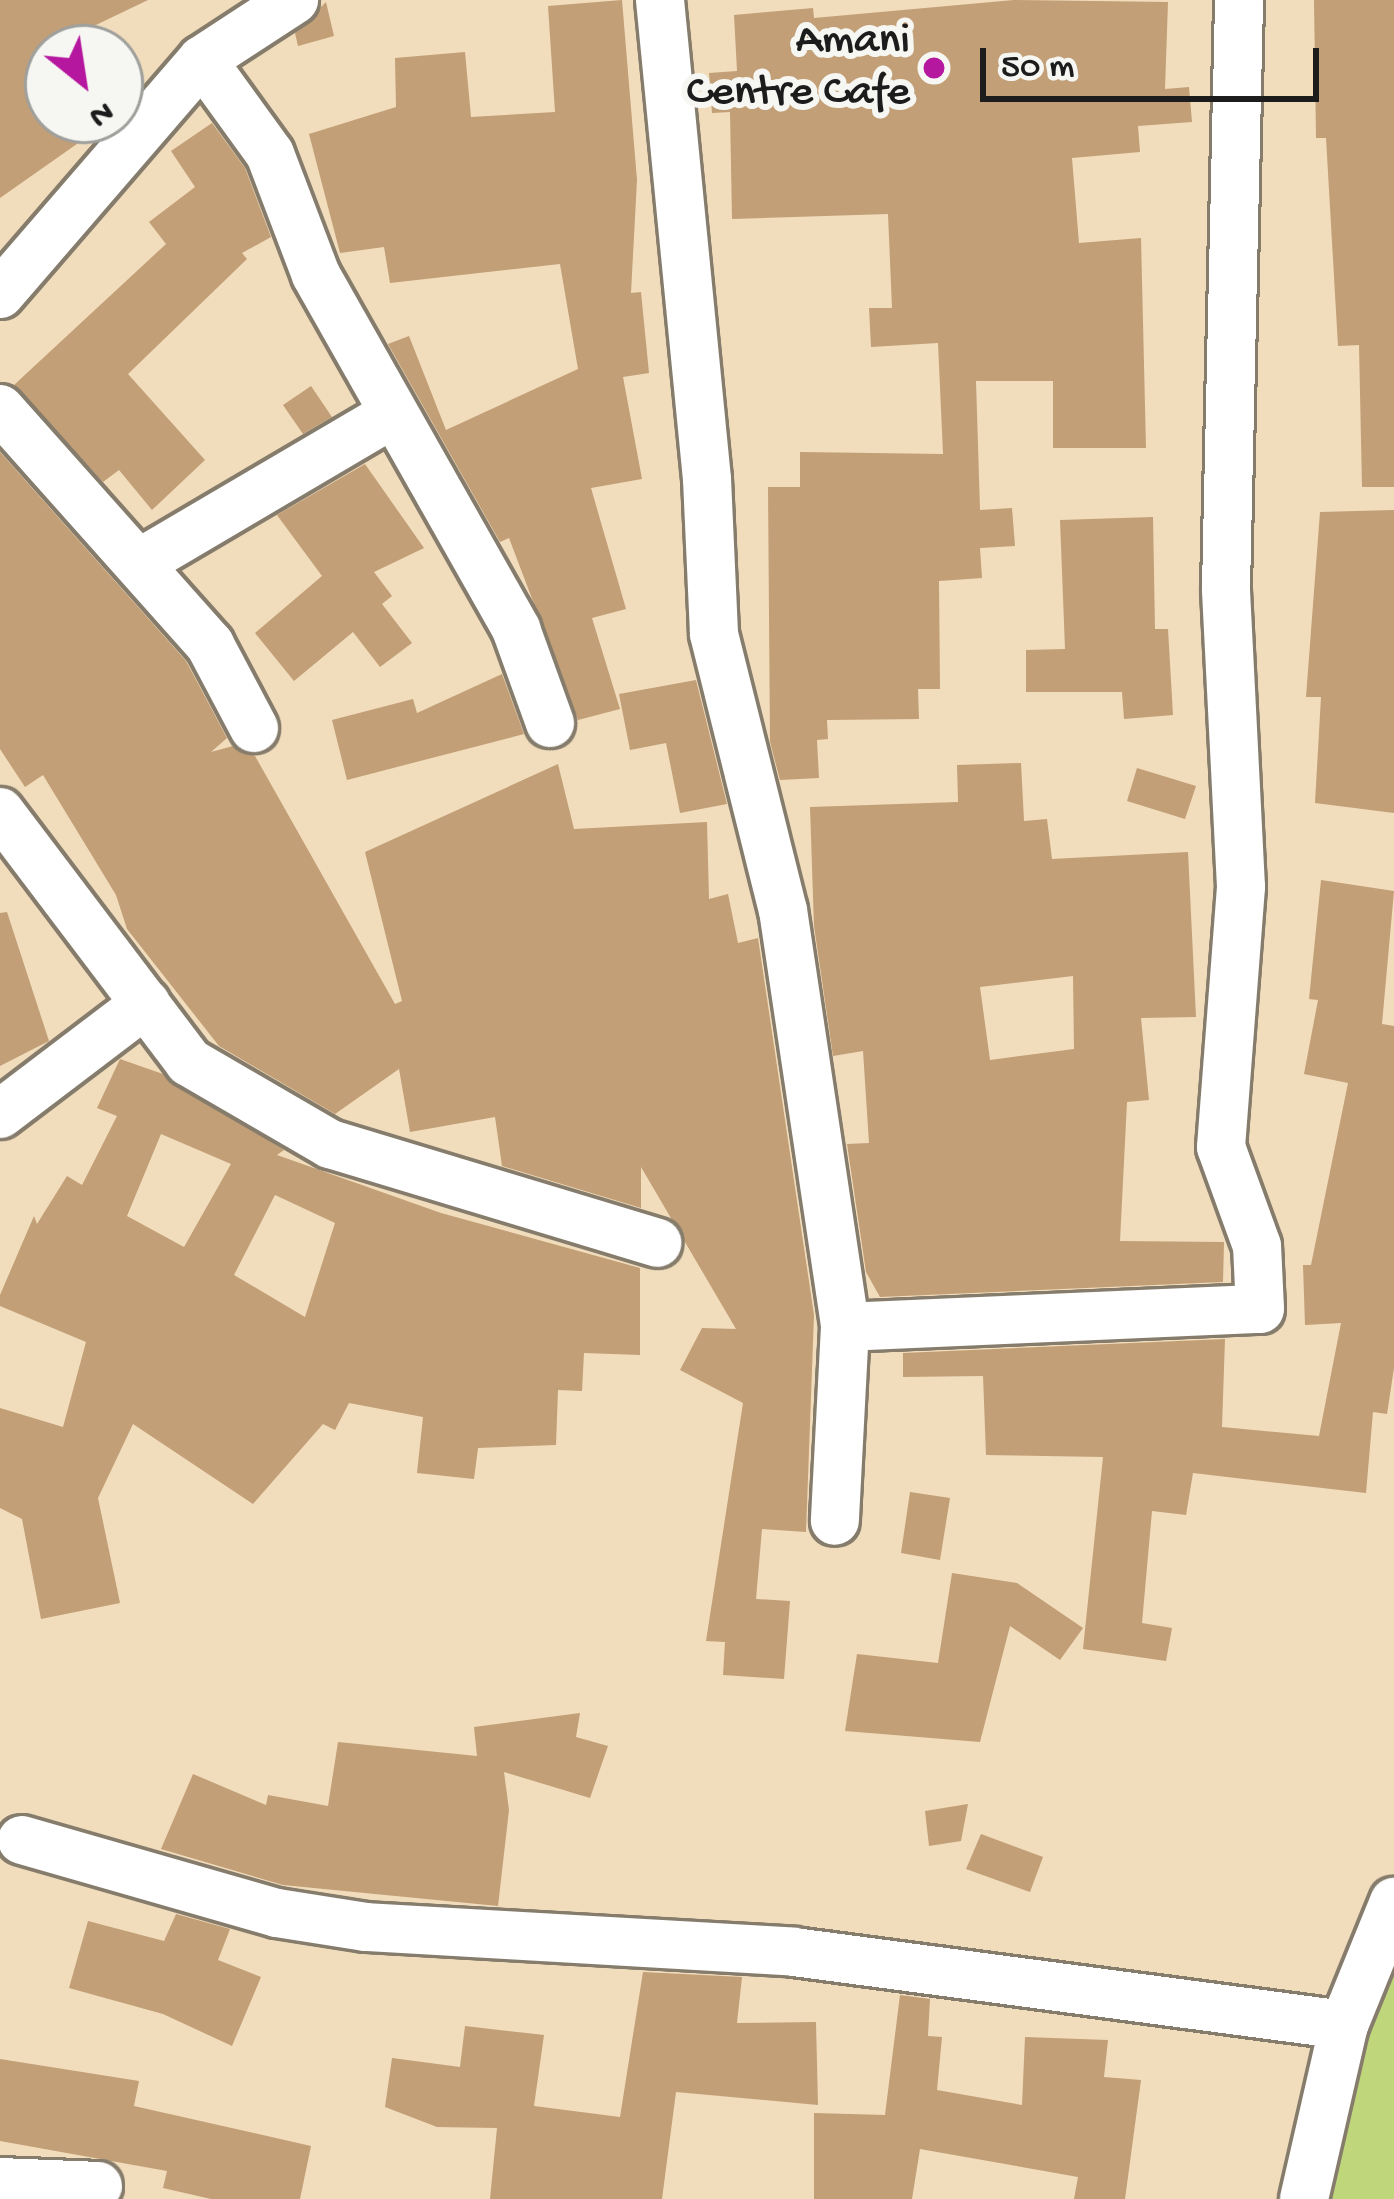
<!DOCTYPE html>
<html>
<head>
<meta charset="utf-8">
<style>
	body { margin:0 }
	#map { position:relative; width:1394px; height:2199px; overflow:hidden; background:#f1dcbc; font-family:"Gochi Hand",sans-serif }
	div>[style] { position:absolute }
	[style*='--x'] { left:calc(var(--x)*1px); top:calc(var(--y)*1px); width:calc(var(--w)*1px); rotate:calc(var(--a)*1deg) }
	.green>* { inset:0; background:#bfd67b }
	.building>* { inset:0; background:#c29f76 }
	.roads { filter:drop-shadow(3px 0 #867c6c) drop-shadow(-3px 0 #867c6c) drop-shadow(0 3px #867c6c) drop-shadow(0 -3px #867c6c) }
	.minor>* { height:48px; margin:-24px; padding:0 24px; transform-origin:24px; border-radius:24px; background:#fff }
	.dots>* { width:33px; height:33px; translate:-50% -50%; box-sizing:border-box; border:6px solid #f6f6f2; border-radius:50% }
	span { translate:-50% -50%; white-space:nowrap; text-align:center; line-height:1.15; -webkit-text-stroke:12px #f6f6f2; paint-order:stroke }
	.poi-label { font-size:45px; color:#1c1c1c }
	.right { translate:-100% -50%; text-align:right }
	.north { position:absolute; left:24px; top:24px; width:120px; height:120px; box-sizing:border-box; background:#f6f6f2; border:3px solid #9f9f9c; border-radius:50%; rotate:150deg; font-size:33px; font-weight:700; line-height:48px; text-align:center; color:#1c1c1c }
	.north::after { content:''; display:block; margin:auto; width:42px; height:54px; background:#b5179e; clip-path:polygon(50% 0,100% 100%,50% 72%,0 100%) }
	.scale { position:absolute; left:980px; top:48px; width:339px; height:54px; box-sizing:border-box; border:6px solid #1c1c1c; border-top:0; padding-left:15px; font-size:36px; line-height:42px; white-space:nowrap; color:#1c1c1c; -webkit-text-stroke:9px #f6f6f2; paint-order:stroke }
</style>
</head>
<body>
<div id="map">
	<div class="green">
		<div style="clip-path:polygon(1394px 1946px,1394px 2199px,1316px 2199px,1368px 2023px)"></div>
	</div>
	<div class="building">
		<div style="clip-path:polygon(0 0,148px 0,48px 48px,48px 120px,111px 120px,0 198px)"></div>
		<div style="clip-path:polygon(622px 0,637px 180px,631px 293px,641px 292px,649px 373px,623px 377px,642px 479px,591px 488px,626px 609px,592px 618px,620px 709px,578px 720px,509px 538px,500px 542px,388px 344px,409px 336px,446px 430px,578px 369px,560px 264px,390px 283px,384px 247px,340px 253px,309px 134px,396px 107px,395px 58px,465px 52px,471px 117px,555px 112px,548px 6px)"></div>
		<div style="clip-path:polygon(1014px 0,1168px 2px,1165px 89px,1189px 87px,1192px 122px,1138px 126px,1140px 152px,1072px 158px,1079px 243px,1141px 238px,1146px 448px,1053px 448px,1053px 381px,976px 381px,980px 510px,1012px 508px,1015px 546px,980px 548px,982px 578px,939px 581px,940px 689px,918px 689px,919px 719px,827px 720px,828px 739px,817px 740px,819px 778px,780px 780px,770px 742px,768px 487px,800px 487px,800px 452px,943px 454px,938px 343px,871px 347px,869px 308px,892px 308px,888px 214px,732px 219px,730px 112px,712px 113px,709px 73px,737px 71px,734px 15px,813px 8px,814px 18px)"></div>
		<div style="clip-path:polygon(1314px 0,1394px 0,1394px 487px,1362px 487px,1359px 345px,1338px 346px,1326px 138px,1316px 138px)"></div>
		<div style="clip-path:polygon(326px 2px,334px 36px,298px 46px,295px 33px)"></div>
		<div style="clip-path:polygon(212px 123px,245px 168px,271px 237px,242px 253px,247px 259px,128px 374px,205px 460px,152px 510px,119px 470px,103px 482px,14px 385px,166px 244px,149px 222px,195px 187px,171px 151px)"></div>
		<div style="clip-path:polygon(311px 386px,332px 417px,303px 434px,283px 405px)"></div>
		<div style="clip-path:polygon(0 452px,186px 661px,227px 738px,211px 752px,233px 746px,255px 756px,395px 1004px,402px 1001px,365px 852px,558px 764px,574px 829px,707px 822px,709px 899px,728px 894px,738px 943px,758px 938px,814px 1315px,806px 1532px,762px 1529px,756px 1599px,790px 1601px,784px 1679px,723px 1675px,725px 1642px,706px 1641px,743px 1403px,680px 1370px,702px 1328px,736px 1329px,641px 1167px,641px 1208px,502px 1166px,495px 1117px,410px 1132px,399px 1069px,335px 1114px,219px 1046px,127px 929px,116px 895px,43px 775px,25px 787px,0 749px)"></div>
		<div style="clip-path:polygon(365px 464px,424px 548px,374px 572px,392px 596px,382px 604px,412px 643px,380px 667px,353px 632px,294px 681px,255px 633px,322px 576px,277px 515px)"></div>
		<div style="clip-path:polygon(1394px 510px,1394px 813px,1315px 803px,1321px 697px,1306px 697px,1320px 512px)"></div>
		<div style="clip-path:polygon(1153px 517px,1155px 629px,1168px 629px,1173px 715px,1124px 719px,1122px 692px,1026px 692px,1026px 650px,1065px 649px,1060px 520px)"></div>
		<div style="clip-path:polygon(502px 674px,524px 734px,347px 780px,332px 720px,413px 699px,417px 713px)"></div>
		<div style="clip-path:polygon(696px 680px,727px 804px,680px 813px,666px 743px,630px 750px,619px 694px)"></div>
		<div style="clip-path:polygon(evenodd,1021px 763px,1024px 821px,1047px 819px,1052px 859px,1188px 852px,1196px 1017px,1141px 1018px,1149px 1100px,1127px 1102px,1120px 1241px,1224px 1242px,1223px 1282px,880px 1297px,866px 1272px,847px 1144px,869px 1143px,863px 1051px,833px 1056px,814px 926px,810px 807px,958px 802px,957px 765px,1021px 763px,1073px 976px,1074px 1049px,990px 1060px,980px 987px,1073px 976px)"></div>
		<div style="clip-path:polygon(1137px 768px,1196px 786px,1185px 819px,1127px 801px)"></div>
		<div style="clip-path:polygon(1321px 880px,1394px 891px,1382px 1024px,1394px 1026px,1394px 1368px,1387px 1414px,1373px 1412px,1366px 1493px,1193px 1473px,1186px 1515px,1152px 1511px,1142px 1623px,1172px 1628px,1166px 1661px,1083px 1649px,1103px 1457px,986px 1455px,983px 1376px,903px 1377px,903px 1353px,1225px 1339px,1222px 1427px,1319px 1436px,1341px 1323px,1305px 1325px,1303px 1265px,1311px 1265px,1348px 1083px,1304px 1074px,1318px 1000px,1309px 999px)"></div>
		<div style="clip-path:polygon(7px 912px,49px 1041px,0 1066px,0 913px)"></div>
		<div style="clip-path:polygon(evenodd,120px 1059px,163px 1074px,284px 1150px,277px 1155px,441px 1213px,640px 1268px,640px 1355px,584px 1353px,582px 1391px,558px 1390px,556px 1445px,478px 1448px,474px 1479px,417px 1473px,423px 1417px,349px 1403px,335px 1430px,323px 1424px,253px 1504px,133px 1424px,98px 1498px,120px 1603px,41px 1619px,22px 1519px,0 1508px,0 1408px,63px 1427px,86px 1342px,0 1306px,0 1295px,34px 1216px,37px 1224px,67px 1176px,82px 1185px,117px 1116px,97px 1108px,120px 1059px,161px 1134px,231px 1164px,184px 1247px,127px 1216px,161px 1134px,120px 1059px,275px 1195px,335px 1223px,305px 1317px,234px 1275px,275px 1195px)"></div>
		<div style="clip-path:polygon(910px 1492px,950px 1498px,940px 1560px,901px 1553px)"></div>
		<div style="clip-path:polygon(952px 1573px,1017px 1583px,1083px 1628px,1060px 1660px,1010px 1626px,980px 1742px,845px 1731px,857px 1654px,938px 1663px)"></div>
		<div style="clip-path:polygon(580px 1713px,576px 1737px,608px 1746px,590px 1798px,504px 1772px,509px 1810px,498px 1906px,283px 1885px,161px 1849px,193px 1774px,266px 1805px,268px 1795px,328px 1806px,338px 1742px,477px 1756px,474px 1727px)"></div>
		<div style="clip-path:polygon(968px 1804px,961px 1841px,929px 1846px,925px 1811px)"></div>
		<div style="clip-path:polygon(981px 1834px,1043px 1857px,1030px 1892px,966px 1869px)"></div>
		<div style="clip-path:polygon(176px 1914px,230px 1929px,218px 1960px,261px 1977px,232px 2046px,163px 2014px,69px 1988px,88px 1921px,164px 1941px)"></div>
		<div style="clip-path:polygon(643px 1972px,742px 1977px,737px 2023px,816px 2022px,818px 2105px,676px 2092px,662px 2199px,490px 2199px,497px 2128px,437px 2127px,385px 2107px,392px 2058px,460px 2067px,465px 2026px,544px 2035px,534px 2106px,620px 2117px)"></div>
		<div style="clip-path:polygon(900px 1995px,930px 1999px,928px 2036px,942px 2037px,937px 2090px,1022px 2105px,1025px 2037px,1108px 2040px,1104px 2077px,1141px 2080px,1125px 2199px,1074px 2199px,1078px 2177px,920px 2149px,912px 2199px,814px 2199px,814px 2113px,885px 2115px)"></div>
		<div style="clip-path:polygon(0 2059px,139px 2081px,134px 2106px,311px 2146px,300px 2199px,211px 2199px,163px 2188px,167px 2171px,0 2141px)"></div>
	</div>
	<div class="roads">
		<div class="minor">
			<div style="--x:660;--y:0;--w:481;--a:84.4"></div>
			<div style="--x:707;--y:479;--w:155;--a:87.4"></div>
			<div style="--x:714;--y:634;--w:284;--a:76"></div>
			<div style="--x:783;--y:910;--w:422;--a:81.5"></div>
			<div style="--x:845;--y:1327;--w:194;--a:93"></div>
			<div style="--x:202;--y:60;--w:116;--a:54.1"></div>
			<div style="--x:270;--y:154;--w:129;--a:69.2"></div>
			<div style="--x:316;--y:275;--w:407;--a:60.5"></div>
			<div style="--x:516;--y:629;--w:100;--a:70.1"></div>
			<div style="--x:0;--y:294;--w:309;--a:-49.2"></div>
			<div style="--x:202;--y:60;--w:110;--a:-33.1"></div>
			<div style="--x:0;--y:409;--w:316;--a:48.3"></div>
			<div style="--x:210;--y:645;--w:94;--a:62.1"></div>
			<div style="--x:143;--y:561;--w:290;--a:-30.5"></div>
			<div style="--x:0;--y:812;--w:313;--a:52.9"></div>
			<div style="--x:189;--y:1062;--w:163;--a:30.2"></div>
			<div style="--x:330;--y:1144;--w:342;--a:16.8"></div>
			<div style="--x:0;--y:1114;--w:183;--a:-37.2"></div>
			<div style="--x:845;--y:1327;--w:415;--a:-2.5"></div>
			<div style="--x:1260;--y:1309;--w:63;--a:-92.7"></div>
			<div style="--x:1257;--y:1246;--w:105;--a:-110"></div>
			<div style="--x:1221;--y:1147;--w:261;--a:-85.6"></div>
			<div style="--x:1241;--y:887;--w:299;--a:-92.9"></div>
			<div style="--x:1226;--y:588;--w:588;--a:-88.73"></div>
			<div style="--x:22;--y:1840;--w:265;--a:16"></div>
			<div style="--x:277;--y:1913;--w:90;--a:8.9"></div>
			<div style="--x:366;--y:1927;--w:429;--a:3.3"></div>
			<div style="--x:794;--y:1952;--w:555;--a:7.56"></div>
			<div style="--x:0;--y:2182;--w:98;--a:2.3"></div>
			<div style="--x:1304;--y:2199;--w:179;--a:-77.1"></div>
			<div style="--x:1344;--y:2025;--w:133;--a:-67.9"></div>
		</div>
	</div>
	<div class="dots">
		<div style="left:934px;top:68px;background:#b5179e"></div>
	</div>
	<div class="poi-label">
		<span class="right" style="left:910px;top:68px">Amani<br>Centre Cafe</span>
	</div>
	<div class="north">N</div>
	<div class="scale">50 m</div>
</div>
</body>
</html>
